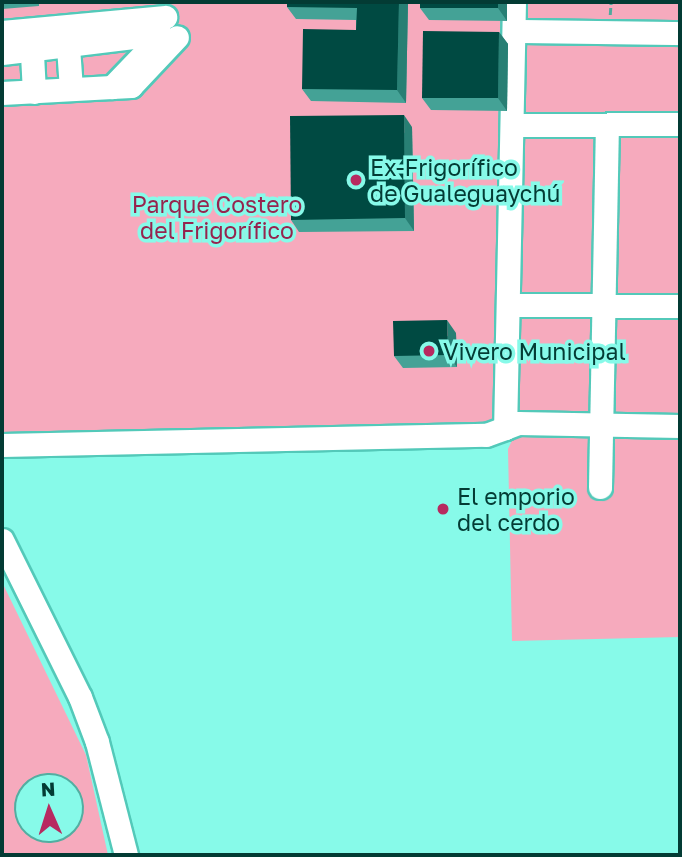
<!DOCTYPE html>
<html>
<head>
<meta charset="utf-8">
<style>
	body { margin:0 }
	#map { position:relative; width:682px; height:857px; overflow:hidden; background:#87fae9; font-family:"Golos Text",sans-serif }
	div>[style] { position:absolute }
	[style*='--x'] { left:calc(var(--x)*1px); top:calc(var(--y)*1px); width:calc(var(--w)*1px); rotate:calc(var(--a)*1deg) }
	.green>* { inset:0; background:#f6aabd }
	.path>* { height:2.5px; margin-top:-1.25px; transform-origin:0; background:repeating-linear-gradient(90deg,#50aa9d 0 7px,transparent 0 10.5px) }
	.roads { filter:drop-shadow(2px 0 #53c9b9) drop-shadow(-2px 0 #53c9b9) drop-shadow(0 2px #53c9b9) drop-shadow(0 -2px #53c9b9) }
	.minor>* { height:23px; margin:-11.5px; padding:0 11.5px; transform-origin:11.5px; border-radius:11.5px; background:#fff }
	.wall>* { inset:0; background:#44a296 }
	.shaded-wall>* { inset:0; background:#287f74 }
	.building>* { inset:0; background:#004a42 }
	.dots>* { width:19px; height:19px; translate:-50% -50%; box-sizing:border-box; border:4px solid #87fae9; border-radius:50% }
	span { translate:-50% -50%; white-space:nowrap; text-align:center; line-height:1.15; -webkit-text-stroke:7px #87fae9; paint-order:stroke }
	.poi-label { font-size:23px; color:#033b34 }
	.left { translate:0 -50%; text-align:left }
	.park-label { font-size:23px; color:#96244e }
	.frame { position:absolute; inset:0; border:4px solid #033b34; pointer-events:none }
	.north { position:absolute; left:14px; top:773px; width:70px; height:70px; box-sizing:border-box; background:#87fae9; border:2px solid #52aea1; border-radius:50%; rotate:357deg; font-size:19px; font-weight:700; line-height:28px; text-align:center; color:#033b34 }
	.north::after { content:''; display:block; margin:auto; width:24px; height:32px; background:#b72a60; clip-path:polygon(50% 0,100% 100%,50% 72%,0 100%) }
</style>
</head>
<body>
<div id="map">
	<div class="green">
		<div style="clip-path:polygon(2px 2px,506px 2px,496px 425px,2px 436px)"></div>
		<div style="clip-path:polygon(527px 2px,680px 2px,680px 27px,527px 26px)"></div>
		<div style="clip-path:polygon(526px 43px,680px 43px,680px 116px,526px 115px)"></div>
		<div style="clip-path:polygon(520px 134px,598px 135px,596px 299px,518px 298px)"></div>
		<div style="clip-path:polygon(616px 134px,680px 134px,680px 297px,614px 298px)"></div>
		<div style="clip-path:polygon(518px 314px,596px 315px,595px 417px,517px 416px)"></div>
		<div style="clip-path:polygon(610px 315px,680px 316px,680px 418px,609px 417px)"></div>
		<div style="clip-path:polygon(680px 433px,680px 637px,512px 641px,508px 449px,515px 434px)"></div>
		<div style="clip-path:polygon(evenodd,2px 582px,86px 755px,108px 855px,2px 855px,2px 582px,28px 787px,70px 787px,70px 829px,28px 829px,28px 787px)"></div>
	</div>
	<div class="path">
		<div style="--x:610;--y:15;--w:13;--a:-86"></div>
	</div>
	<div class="roads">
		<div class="minor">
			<div style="--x:514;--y:2;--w:426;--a:91.2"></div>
			<div style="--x:505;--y:428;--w:14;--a:-21"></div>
			<div style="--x:518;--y:423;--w:162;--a:1.1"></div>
			<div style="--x:514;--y:31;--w:166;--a:0.7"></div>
			<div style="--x:2;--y:32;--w:164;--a:-5.3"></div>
			<div style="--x:67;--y:33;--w:56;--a:85.9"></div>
			<div style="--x:31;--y:35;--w:57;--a:87"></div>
			<div style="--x:161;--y:36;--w:71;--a:133.9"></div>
			<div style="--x:112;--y:87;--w:19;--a:-3"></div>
			<div style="--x:131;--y:86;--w:67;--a:-46.8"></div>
			<div style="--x:2;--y:53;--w:159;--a:-6.9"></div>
			<div style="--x:2;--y:93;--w:110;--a:-3.1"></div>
			<div style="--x:512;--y:125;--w:168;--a:-0.3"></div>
			<div style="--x:508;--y:305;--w:172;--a:0.3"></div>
			<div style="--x:2;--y:445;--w:484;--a:-1.2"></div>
			<div style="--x:486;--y:435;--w:20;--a:-20"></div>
			<div style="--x:600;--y:487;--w:362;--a:-88.9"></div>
			<div style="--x:2;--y:540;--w:175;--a:63.6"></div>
			<div style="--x:80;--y:697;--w:48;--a:69.3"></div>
			<div style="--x:97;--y:742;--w:117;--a:75.6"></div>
		</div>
	</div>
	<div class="wall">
		<div style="clip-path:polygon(2px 2px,39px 2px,39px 6px,2px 9px)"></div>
		<div style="clip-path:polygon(287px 2px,408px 2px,406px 103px,311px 101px,302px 89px,356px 30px,356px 20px,296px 19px,287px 7px)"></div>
		<div style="clip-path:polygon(507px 2px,507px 21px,429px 20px,420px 8px)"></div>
		<div style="clip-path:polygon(499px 32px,508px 44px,507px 111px,431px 110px,422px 98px)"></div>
		<div style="clip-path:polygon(412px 127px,414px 231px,299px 232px,291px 220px)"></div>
		<div style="clip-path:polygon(456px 333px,457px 367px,403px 368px,394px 356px)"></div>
	</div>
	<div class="shaded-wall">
		<div style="clip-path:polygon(399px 2px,408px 2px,406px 103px,397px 90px)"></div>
		<div style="clip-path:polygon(498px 2px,507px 2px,507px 21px,498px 8px)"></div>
		<div style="clip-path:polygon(499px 32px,508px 44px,507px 111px,498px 98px)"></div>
		<div style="clip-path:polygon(404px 115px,412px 127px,414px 231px,405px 218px)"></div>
		<div style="clip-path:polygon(447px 320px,456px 333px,457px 367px,448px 355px)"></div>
	</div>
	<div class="building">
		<div style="clip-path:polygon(287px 2px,399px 2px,397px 90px,302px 89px,303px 29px,356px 30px,357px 8px,287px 7px)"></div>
		<div style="clip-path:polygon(420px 2px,498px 2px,498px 8px,420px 8px)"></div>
		<div style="clip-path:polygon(423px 31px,499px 32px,498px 98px,422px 98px)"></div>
		<div style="clip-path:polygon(404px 115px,405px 218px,291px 220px,290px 116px)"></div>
		<div style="clip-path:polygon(447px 320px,448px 355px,394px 356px,393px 321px)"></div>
	</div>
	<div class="dots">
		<div style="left:356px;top:180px;background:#b72a60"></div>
		<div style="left:429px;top:351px;background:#b72a60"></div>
		<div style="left:443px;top:509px;background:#b72a60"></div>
	</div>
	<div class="poi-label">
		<span class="left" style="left:370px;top:180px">Ex-Frigorífico<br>de Gualeguaychú</span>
		<span class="left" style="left:443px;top:351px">Vivero Municipal</span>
		<span class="left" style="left:457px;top:509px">El emporio<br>del cerdo</span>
	</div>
	<div class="park-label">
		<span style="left:217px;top:217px">Parque Costero<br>del Frigorífico</span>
	</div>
	<div class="frame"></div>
	<div class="north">N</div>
</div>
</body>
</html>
